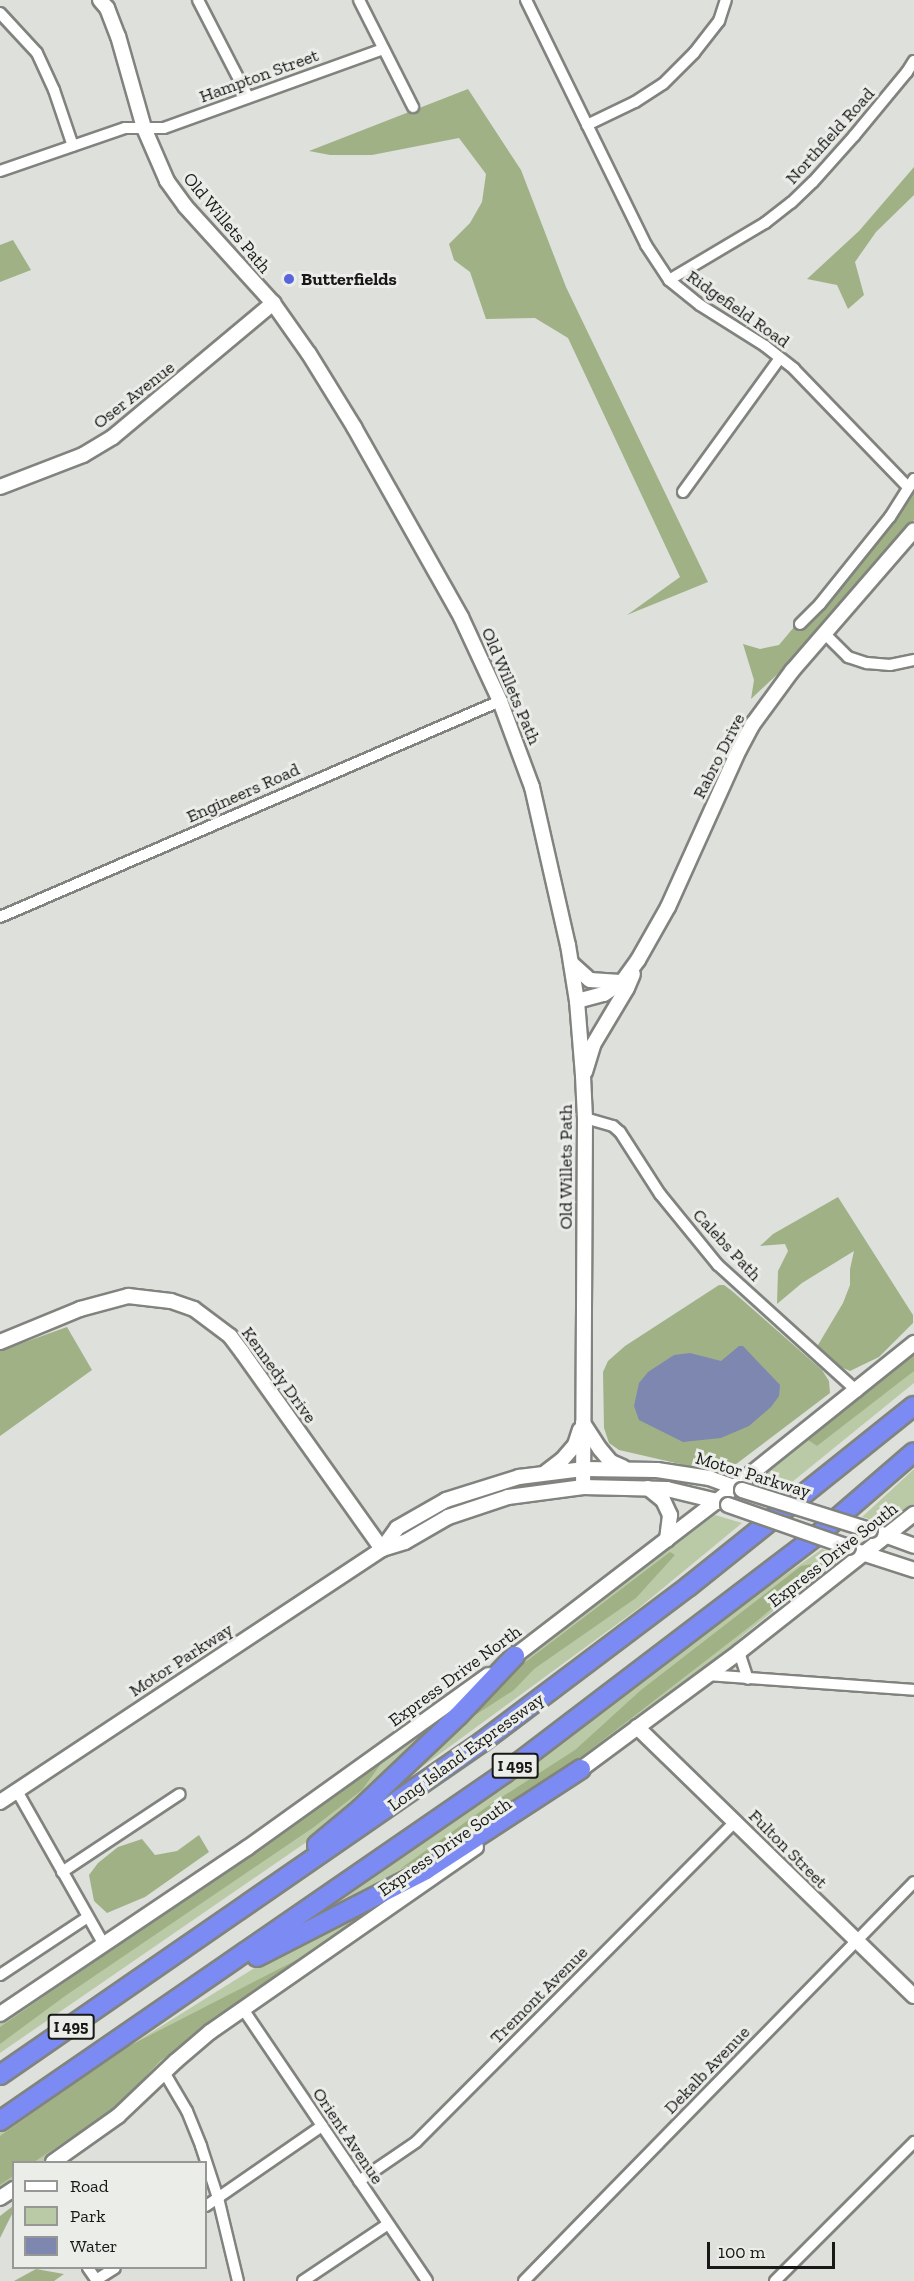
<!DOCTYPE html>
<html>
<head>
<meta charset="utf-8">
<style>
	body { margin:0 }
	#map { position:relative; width:914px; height:2281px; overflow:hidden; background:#dee0dc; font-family:"Zilla Slab",serif }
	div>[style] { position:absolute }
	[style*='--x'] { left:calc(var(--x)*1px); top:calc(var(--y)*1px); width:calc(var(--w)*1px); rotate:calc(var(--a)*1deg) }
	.green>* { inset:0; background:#bbcaa6 }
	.forest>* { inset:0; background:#a0b186 }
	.water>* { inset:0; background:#7e87af }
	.roads { filter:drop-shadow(2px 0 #81837e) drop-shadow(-2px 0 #81837e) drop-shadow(0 2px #81837e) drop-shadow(0 -2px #81837e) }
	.street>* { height:10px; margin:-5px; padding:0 5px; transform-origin:5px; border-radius:5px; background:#fff }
	.secondary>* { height:14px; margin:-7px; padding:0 7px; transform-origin:7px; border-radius:7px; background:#fff }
	.highway>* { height:18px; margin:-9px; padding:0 9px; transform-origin:9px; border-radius:9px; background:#7b8bf3 }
	.bridges { filter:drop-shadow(2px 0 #81837e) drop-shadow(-2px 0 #81837e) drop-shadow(0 2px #81837e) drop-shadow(0 -2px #81837e) }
	.secondary-bridge>* { height:14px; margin:-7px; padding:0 7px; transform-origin:7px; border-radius:7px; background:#fff }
	.dots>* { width:16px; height:16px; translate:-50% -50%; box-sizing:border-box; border:3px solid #ebede9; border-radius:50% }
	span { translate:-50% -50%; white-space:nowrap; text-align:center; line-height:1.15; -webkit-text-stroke:6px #ebede9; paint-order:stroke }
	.shield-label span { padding:2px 4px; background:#ebede9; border:2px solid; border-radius:4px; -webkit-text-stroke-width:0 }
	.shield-label { font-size:16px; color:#181917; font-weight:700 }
	.street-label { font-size:18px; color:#181917 }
	.poi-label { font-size:18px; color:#181917; font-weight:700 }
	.left { translate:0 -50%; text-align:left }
	.legend { position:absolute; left:12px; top:2161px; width:195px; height:108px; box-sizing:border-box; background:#ebede9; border:2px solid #979895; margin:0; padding:8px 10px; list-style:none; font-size:18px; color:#181917 }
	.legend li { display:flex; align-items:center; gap:12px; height:30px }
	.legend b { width:30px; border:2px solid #979895 }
	.scale { position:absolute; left:707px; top:2242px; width:128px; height:27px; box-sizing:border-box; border:3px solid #181917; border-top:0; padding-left:8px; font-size:18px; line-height:21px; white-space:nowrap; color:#181917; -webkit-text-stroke:4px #ebede9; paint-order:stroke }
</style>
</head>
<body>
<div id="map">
	<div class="green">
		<div style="clip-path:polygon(914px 1349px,914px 1383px,781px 1491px,759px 1483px,761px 1476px)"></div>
		<div style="clip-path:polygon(914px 1469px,914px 1504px,887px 1524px,862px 1517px)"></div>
		<div style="clip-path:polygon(715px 1515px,742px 1523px,639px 1608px,370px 1805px,530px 1655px)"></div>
		<div style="clip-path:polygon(822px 1549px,843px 1555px,741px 1637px,723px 1655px,587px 1756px,448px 1853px,315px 1919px,538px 1762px,739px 1607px)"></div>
		<div style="clip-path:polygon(436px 1724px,438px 1727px,352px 1807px,321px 1832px,0 2053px,0 2023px)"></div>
		<div style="clip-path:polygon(394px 1896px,396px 1899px,201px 2034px,104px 2121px,45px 2162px,14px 2162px,13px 2185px,0 2194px,0 2132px,67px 2085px,261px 1964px)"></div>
	</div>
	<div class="forest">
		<div style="clip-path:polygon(468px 89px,521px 170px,566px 287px,708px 582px,627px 615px,680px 577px,568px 338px,535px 318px,486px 319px,470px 272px,454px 260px,449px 244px,470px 223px,482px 202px,486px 174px,459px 138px,372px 155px,330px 155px,309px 151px)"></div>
		<div style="clip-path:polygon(914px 167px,914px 195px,876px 232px,855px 262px,864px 295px,848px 309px,837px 285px,807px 279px,859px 231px)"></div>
		<div style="clip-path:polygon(13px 240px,31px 270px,0 282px,0 245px)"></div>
		<div style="clip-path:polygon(914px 483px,914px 520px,786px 666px,751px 699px,754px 680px,743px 644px,760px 649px,779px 645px)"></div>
		<div style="clip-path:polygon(838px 1197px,913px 1315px,913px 1323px,879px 1357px,850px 1371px,829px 1362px,818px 1352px,818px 1345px,843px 1303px,850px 1285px,850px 1269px,854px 1251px,802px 1283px,777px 1304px,778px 1271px,788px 1251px,785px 1244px,760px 1246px,773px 1234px)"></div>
		<div style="clip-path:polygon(719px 1285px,724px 1285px,732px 1291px,822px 1370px,829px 1381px,830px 1393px,727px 1471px,706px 1470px,619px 1450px,609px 1443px,604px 1428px,603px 1372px,608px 1361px,625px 1346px)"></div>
		<div style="clip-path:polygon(67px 1327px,92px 1370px,0 1436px,0 1351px)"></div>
		<div style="clip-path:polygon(914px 1350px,914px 1371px,817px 1446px,808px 1440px)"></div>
		<div style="clip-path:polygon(670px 1552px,675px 1555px,636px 1598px,534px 1669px,514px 1690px,463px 1723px,524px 1663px)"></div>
		<div style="clip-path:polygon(828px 1561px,757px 1621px,572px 1764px,463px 1841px,400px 1869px,488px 1806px,575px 1750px,641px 1690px,801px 1566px)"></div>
		<div style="clip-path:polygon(383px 1761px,362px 1790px,314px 1827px,65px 1996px,0 2044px,0 2027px)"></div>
		<div style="clip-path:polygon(199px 1835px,209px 1852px,145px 1897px,107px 1913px,94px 1901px,89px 1875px,98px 1863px,118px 1847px,142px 1839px,155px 1855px,177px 1851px)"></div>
		<div style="clip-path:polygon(312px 1952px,160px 2061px,116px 2108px,34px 2162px,14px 2162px,13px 2176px,0 2185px,0 2136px,125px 2048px)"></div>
		<div style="clip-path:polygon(13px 2206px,13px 2212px,0 2238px,0 2216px)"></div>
		<div style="clip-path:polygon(36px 2269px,64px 2274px,54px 2281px,14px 2281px)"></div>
	</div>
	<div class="water">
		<div style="clip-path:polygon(739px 1346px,743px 1346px,780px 1385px,779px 1396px,771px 1407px,749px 1426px,721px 1438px,683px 1442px,639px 1420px,634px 1406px,639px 1383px,648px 1372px,674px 1355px,690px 1353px,721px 1361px)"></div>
	</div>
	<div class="roads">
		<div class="street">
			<div style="--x:198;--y:0;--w:109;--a:62.7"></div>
			<div style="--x:359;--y:0;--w:120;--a:63.2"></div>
			<div style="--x:526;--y:0;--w:273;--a:63.9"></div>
			<div style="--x:646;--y:245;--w:42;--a:56.7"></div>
			<div style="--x:669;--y:280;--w:40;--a:39"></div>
			<div style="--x:700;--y:305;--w:77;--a:32.2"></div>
			<div style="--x:765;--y:346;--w:37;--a:38"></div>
			<div style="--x:794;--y:369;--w:164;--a:46"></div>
			<div style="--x:0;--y:13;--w:54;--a:47.2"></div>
			<div style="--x:37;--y:53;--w:41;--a:65.3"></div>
			<div style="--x:54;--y:90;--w:59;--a:71.3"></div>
			<div style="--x:587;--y:125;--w:53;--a:-25.6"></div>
			<div style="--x:635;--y:102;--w:33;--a:-33"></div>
			<div style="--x:663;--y:84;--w:44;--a:-45"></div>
			<div style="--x:694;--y:53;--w:41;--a:-52"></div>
			<div style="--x:719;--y:21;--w:22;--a:-72"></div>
			<div style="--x:0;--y:171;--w:132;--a:-19"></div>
			<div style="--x:125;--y:128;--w:39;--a:0"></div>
			<div style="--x:164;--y:128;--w:233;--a:-19.8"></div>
			<div style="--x:669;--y:280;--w:112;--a:-30.7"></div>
			<div style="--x:765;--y:223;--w:33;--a:-38"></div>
			<div style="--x:791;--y:203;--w:30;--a:-44"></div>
			<div style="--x:813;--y:182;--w:62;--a:-48.3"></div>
			<div style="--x:854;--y:136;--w:83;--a:-50.4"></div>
			<div style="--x:907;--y:72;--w:13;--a:-58"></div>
			<div style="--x:683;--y:492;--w:165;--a:-54.1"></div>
			<div style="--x:800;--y:624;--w:28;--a:-45"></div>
			<div style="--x:820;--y:604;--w:112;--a:-51.2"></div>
			<div style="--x:890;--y:517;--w:45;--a:-57.7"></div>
			<div style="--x:825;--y:634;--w:33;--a:45"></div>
			<div style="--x:848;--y:657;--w:20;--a:18"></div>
			<div style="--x:867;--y:663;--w:23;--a:5"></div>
			<div style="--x:890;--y:665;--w:25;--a:-12"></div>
			<div style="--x:0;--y:917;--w:545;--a:-23.36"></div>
			<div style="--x:585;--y:1118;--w:29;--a:16"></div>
			<div style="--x:613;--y:1126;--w:9;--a:41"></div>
			<div style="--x:620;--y:1132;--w:74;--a:57.2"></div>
			<div style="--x:660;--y:1194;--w:92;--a:50.8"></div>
			<div style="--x:718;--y:1265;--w:188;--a:42.2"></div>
			<div style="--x:739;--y:1652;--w:28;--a:72"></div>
			<div style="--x:707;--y:1675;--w:208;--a:4.1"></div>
			<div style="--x:17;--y:1791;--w:175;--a:60.5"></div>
			<div style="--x:62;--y:1872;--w:141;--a:-33.5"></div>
			<div style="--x:0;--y:1975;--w:105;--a:-33.4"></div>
			<div style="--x:243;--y:2009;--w:328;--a:55.9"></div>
			<div style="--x:164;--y:2072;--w:45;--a:59.5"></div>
			<div style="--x:187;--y:2111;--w:38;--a:68"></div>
			<div style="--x:201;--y:2146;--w:55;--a:71.9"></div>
			<div style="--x:218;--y:2198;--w:85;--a:76.5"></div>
			<div style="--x:359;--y:2181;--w:69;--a:-34.4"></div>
			<div style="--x:416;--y:2142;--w:452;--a:-45.1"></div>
			<div style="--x:206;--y:2206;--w:141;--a:-34.6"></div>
			<div style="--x:88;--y:2268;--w:16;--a:55"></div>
			<div style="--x:96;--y:2280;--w:22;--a:-32"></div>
			<div style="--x:303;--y:2281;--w:102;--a:-33.8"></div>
			<div style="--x:524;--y:2281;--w:558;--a:-45.65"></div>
			<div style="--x:775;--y:2281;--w:197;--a:-45"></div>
		</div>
		<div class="secondary">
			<div style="--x:100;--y:0;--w:11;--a:49"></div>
			<div style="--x:107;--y:8;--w:30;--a:69"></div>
			<div style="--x:118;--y:36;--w:96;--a:74.2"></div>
			<div style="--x:144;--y:128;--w:58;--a:66.5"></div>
			<div style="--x:167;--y:181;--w:31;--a:54"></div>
			<div style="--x:185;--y:206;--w:131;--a:47.8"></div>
			<div style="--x:273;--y:303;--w:62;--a:54.8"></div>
			<div style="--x:309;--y:354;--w:86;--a:58.3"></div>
			<div style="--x:354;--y:427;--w:218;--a:60.6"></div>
			<div style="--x:461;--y:617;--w:93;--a:65.1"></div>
			<div style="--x:500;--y:701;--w:92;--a:69.6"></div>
			<div style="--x:532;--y:787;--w:162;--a:77.2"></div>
			<div style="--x:568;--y:945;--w:57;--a:80.9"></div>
			<div style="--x:577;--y:1001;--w:75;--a:85.4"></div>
			<div style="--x:583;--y:1076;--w:42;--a:87.3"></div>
			<div style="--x:585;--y:1118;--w:369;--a:90.3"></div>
			<div style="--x:0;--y:487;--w:89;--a:-21.1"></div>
			<div style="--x:83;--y:455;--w:35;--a:-31"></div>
			<div style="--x:113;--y:437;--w:209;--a:-39.9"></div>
			<div style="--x:571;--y:963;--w:25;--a:42"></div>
			<div style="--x:590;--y:980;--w:30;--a:4"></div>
			<div style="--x:577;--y:1001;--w:28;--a:-15"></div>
			<div style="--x:604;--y:994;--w:22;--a:-34"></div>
			<div style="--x:622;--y:982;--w:27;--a:-54"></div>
			<div style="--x:638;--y:960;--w:61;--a:-60.5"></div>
			<div style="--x:668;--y:907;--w:172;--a:-65.7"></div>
			<div style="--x:739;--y:750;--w:30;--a:-62"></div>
			<div style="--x:753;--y:724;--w:66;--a:-53.7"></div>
			<div style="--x:792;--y:671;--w:186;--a:-49.1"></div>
			<div style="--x:585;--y:1072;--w:28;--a:-73"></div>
			<div style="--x:593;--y:1045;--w:66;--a:-59.2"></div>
			<div style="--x:627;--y:988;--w:15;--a:-67"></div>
			<div style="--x:0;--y:1342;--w:87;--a:-22.4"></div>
			<div style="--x:80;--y:1309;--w:50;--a:-15.2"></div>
			<div style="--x:128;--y:1296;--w:43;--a:6.6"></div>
			<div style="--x:171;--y:1301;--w:24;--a:19"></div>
			<div style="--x:194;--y:1309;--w:45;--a:36.9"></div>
			<div style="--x:230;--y:1336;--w:20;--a:53"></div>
			<div style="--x:242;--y:1352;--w:242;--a:54.6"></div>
			<div style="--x:583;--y:1423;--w:31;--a:57"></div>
			<div style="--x:600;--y:1449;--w:17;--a:50"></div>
			<div style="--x:611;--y:1462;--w:13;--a:23"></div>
			<div style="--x:546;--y:1472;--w:20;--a:-37"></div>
			<div style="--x:562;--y:1460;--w:20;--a:-49"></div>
			<div style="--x:575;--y:1445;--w:16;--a:-72"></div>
			<div style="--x:648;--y:1488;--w:19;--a:39"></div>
			<div style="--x:663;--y:1500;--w:17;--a:65"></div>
			<div style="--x:670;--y:1515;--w:25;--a:97"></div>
			<div style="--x:879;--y:1533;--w:37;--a:20"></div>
			<div style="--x:382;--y:1549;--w:26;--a:-54"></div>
			<div style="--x:397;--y:1528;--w:56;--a:-29.7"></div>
			<div style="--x:446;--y:1500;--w:77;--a:-17.5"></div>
			<div style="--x:519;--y:1477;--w:64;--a:-7.1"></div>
			<div style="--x:583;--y:1469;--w:74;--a:0.8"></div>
			<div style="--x:657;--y:1470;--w:53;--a:8.7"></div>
			<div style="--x:709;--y:1478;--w:32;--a:20"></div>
			<div style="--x:856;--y:1551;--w:61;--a:18.1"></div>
			<div style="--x:507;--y:1662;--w:265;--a:-37.5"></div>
			<div style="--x:717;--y:1501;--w:253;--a:-38.7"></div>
			<div style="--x:637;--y:1727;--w:386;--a:44.2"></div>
			<div style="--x:573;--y:1775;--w:207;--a:-36.5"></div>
			<div style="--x:739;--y:1652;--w:223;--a:-38.3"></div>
			<div style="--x:0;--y:1802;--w:458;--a:-33.5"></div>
			<div style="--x:382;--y:1549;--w:24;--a:-17"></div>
			<div style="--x:405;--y:1542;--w:50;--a:-30.2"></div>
			<div style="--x:448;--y:1517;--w:63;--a:-18.4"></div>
			<div style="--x:508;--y:1497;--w:76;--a:-7.6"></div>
			<div style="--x:583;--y:1487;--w:84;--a:1.4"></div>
			<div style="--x:667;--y:1489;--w:56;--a:13.5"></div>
			<div style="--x:0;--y:2014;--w:298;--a:-33.9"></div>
			<div style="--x:247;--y:1848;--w:297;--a:-35.6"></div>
			<div style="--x:53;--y:2162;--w:80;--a:-35.3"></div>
			<div style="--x:118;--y:2116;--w:80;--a:-43.5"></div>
			<div style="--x:176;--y:2061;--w:45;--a:-40.5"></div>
			<div style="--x:210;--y:2032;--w:324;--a:-34.8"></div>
			<div style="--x:0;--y:2198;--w:17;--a:-33"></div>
		</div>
		<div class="highway">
			<div style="--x:317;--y:1845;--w:56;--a:-39.9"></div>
			<div style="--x:360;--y:1809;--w:135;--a:-43.5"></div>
			<div style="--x:458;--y:1716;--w:83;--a:-46.5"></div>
			<div style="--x:257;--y:1957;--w:190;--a:-27.2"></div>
			<div style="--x:426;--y:1870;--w:185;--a:-33.1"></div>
			<div style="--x:0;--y:2075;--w:586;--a:-34.64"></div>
			<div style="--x:482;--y:1742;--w:259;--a:-37"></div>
			<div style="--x:689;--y:1586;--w:288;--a:-38.7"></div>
			<div style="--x:0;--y:2121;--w:613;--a:-34.57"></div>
			<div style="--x:505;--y:1773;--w:395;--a:-37.3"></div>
			<div style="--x:819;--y:1534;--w:125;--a:-40.8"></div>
		</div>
	</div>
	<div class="bridges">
		<div class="secondary-bridge">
			<div style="--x:742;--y:1490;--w:134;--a:17.4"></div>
			<div style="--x:728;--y:1505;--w:127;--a:19.3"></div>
		</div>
	</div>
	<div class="dots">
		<div style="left:289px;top:279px;background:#5a65dd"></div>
	</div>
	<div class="shield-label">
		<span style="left:515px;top:1766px">I 495</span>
		<span style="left:71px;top:2027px">I 495</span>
	</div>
	<div class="street-label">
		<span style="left:259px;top:76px;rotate:-20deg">Hampton Street</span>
		<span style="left:830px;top:136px;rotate:-48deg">Northfield Road</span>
		<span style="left:227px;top:223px;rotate:50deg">Old Willets Path</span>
		<span style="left:738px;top:309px;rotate:35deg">Ridgefield Road</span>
		<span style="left:134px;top:395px;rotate:-38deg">Oser Avenue</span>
		<span style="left:511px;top:686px;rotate:67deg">Old Willets Path</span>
		<span style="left:719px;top:756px;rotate:-63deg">Rabro Drive</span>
		<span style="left:243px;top:793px;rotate:-24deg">Engineers Road</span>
		<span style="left:566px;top:1167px;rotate:-90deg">Old Willets Path</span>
		<span style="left:727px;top:1245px;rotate:47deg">Calebs Path</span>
		<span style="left:279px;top:1375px;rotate:54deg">Kennedy Drive</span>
		<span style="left:753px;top:1475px;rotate:17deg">Motor Parkway</span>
		<span style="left:833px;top:1555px;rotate:-38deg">Express Drive South</span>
		<span style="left:181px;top:1660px;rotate:-33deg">Motor Parkway</span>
		<span style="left:455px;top:1676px;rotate:-36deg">Express Drive North</span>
		<span style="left:466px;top:1752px;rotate:-36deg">Long Island Expressway</span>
		<span style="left:445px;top:1847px;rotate:-35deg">Express Drive South</span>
		<span style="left:788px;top:1849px;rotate:45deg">Fulton Street</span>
		<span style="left:539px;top:1995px;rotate:-45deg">Tremont Avenue</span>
		<span style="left:707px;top:2070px;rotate:-46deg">Dekalb Avenue</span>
		<span style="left:348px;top:2136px;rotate:56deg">Orient Avenue</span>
	</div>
	<div class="poi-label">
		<span class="left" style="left:301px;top:279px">Butterfields</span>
	</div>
	<ul class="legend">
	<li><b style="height:8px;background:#fff"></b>Road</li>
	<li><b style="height:16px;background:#bbcaa6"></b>Park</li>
	<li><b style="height:16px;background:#7e87af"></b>Water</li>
	</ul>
	<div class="scale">100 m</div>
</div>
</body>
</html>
